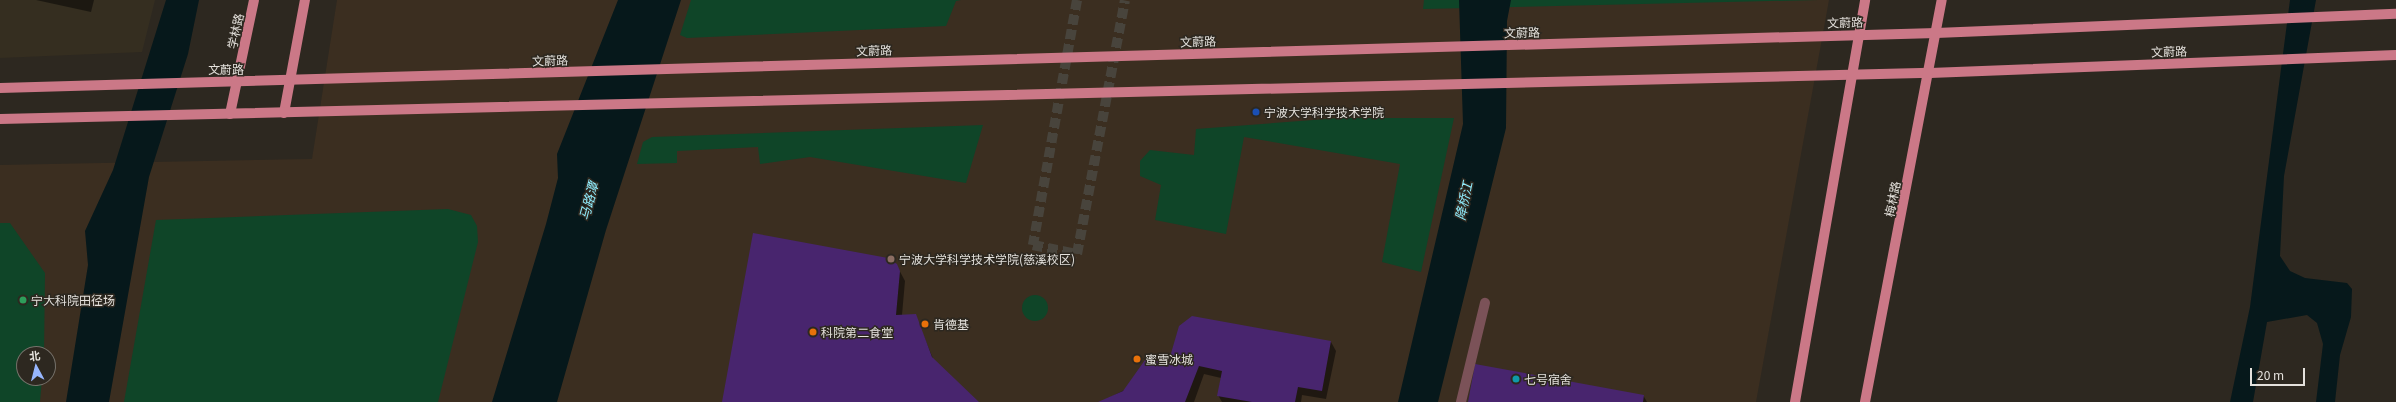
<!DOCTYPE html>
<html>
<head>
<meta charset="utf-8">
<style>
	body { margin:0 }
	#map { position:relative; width:2396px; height:402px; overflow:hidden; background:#2d2820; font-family:Georgia,"Noto Sans SC",serif }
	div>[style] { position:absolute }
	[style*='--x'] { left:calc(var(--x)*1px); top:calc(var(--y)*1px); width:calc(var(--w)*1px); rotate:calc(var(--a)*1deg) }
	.built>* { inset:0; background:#352e20 }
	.education>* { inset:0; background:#3b2e20 }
	.green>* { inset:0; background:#0f4528 }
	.round { border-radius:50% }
	.water>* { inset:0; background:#06181b }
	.shadow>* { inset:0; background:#0007 }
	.building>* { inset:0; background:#48256e }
	.minor-tunnel>* { height:10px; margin-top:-5px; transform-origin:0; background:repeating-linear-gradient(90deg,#48443c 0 10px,transparent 0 15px) }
	.minor>* { height:10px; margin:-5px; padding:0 5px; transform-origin:5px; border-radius:5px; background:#7b5258 }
	.major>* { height:10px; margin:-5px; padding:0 5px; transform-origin:5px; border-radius:5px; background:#cb7887 }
	.dots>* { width:11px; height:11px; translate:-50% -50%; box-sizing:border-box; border:2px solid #2d2820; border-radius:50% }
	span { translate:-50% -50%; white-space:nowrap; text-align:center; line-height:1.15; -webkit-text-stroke:3px #2d2820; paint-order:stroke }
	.street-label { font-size:12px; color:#e4e1dc }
	.poi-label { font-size:12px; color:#e4e1dc }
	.left { translate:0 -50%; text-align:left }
	.water-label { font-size:13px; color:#90edfe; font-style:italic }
	.north { position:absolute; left:16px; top:346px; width:40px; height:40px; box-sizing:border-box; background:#2d2820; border:1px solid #76726b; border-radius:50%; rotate:353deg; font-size:11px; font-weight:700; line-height:16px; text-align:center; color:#e4e1dc }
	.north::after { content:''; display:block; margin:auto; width:14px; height:18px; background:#97b6fd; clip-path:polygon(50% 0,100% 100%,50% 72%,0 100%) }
	.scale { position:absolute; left:2250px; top:368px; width:55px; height:18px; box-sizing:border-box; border:2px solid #e4e1dc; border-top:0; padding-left:5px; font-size:12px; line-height:14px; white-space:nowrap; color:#e4e1dc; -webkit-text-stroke:3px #2d2820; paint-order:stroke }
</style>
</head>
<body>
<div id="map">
	<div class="built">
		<div style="clip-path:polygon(0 0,155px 0,142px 52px,0 58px)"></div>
	</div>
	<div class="education">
		<div style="clip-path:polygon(evenodd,337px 0,1829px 0,1756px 402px,0 402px,0 165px,312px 159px,337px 0,24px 354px,48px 354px,48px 378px,24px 378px,24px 354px)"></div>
	</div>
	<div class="green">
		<div style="clip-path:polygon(691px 0,961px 0,956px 1px,946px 26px,687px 38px,680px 35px)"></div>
		<div style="clip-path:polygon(1424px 0,1818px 0,1423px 9px)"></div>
		<div style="clip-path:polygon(1340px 118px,1454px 118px,1421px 272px,1382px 262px,1400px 164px,1244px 137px,1226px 234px,1155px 220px,1161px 185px,1140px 176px,1140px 161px,1150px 150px,1194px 155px,1196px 129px)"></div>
		<div style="clip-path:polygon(983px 125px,966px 183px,810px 157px,760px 164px,758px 147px,677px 151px,677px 163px,637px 164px,643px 142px,652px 137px)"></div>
		<div style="clip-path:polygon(448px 209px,471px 215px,477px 226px,478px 242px,438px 402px,124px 402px,156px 220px)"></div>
		<div style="clip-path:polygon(0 223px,10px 223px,45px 273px,44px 354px,24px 354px,24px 378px,42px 378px,40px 402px,0 402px)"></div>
		<div class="round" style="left:1022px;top:295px;width:26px;height:26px"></div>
	</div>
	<div class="water">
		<div style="clip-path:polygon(166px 0,199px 0,188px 54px,149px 177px,109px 402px,66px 402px,88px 265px,85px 231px,113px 170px)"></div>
		<div style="clip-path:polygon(618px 0,681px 0,606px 230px,557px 402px,492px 402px,546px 224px,558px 178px,557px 154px)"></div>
		<div style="clip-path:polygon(1459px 0,1511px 0,1507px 21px,1506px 128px,1438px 402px,1398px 402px,1463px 124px)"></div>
		<div style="clip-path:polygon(2290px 0,2316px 0,2284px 176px,2280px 256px,2290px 271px,2305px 278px,2347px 283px,2352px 289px,2351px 317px,2340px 355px,2335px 402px,2316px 402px,2323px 344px,2317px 323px,2307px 315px,2267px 322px,2253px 402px,2230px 402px,2250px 307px)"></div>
	</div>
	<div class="shadow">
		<div style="clip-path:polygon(36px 0,94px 0,91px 12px)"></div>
		<div style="clip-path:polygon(896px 264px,905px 281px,902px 315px,915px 315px,934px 361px,978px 402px,723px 402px)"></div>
		<div style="clip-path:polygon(1331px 342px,1336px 351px,1326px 399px,1302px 395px,1301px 402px,1222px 402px,1218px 395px,1221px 378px,1204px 374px,1194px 402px,1101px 402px,1167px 368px)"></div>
		<div style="clip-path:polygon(1643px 395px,1647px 402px,1469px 402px)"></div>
	</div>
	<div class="building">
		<div style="clip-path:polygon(753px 233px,888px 258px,897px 264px,900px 271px,896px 315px,916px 314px,932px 357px,979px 402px,722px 402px)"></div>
		<div style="clip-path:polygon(1192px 316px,1331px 341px,1322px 391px,1298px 387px,1295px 402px,1252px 402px,1217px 396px,1222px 371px,1199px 366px,1185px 402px,1098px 402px,1123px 391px,1145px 360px,1157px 361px,1167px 367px,1179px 326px)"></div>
		<div style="clip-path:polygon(1475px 364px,1644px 395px,1643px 402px,1468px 402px)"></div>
	</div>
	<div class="minor-tunnel">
		<div style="--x:1077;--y:0;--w:249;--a:100.2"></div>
		<div style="--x:1033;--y:245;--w:45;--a:11.6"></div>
		<div style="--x:1077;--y:254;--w:258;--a:-79.3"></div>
	</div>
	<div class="minor">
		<div style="--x:1461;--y:402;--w:102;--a:-76.4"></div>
	</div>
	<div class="major">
		<div style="--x:0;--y:88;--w:1937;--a:-1.63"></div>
		<div style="--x:1936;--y:33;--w:460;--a:-2.4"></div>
		<div style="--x:284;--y:113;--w:115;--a:-79.5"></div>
		<div style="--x:230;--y:114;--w:116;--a:-78.1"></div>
		<div style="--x:0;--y:119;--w:1931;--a:-1.37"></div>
		<div style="--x:1930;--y:73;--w:466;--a:-2.2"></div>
		<div style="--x:1795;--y:402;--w:408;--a:-80.1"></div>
		<div style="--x:1865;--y:402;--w:409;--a:-79.2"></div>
	</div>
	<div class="dots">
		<div style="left:1256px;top:112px;background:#1a4fb4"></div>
		<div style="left:891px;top:259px;background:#8d6e63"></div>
		<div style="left:23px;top:300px;background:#2e9e5b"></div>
		<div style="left:925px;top:324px;background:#e8710a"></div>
		<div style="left:813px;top:332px;background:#e8710a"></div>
		<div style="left:1137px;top:359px;background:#e8710a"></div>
		<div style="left:1516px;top:379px;background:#0f9aa8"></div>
	</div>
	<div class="street-label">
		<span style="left:1845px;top:22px;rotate:-2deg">文蔚路</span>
		<span style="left:235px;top:31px;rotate:-78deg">学林路</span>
		<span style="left:1522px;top:32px;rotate:-1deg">文蔚路</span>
		<span style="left:1198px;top:41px;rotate:-2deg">文蔚路</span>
		<span style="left:874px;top:50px;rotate:-2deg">文蔚路</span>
		<span style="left:2169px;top:51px;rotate:-2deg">文蔚路</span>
		<span style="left:550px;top:60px;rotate:-2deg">文蔚路</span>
		<span style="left:226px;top:69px">文蔚路</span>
		<span style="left:1892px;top:199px;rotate:-79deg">梅林路</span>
	</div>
	<div class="poi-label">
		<span class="left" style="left:1264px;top:112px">宁波大学科学技术学院</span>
		<span class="left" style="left:899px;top:259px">宁波大学科学技术学院(慈溪校区)</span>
		<span class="left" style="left:31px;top:300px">宁大科院田径场</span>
		<span class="left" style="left:933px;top:324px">肯德基</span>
		<span class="left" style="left:821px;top:332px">科院第二食堂</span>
		<span class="left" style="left:1145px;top:359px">蜜雪冰城</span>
		<span class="left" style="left:1524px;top:379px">七号宿舍</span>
	</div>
	<div class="water-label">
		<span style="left:589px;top:201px;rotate:-75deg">马路潭</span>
		<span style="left:1464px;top:201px;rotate:-78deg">降桥江</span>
	</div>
	<div class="north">北</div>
	<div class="scale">20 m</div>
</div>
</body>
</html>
